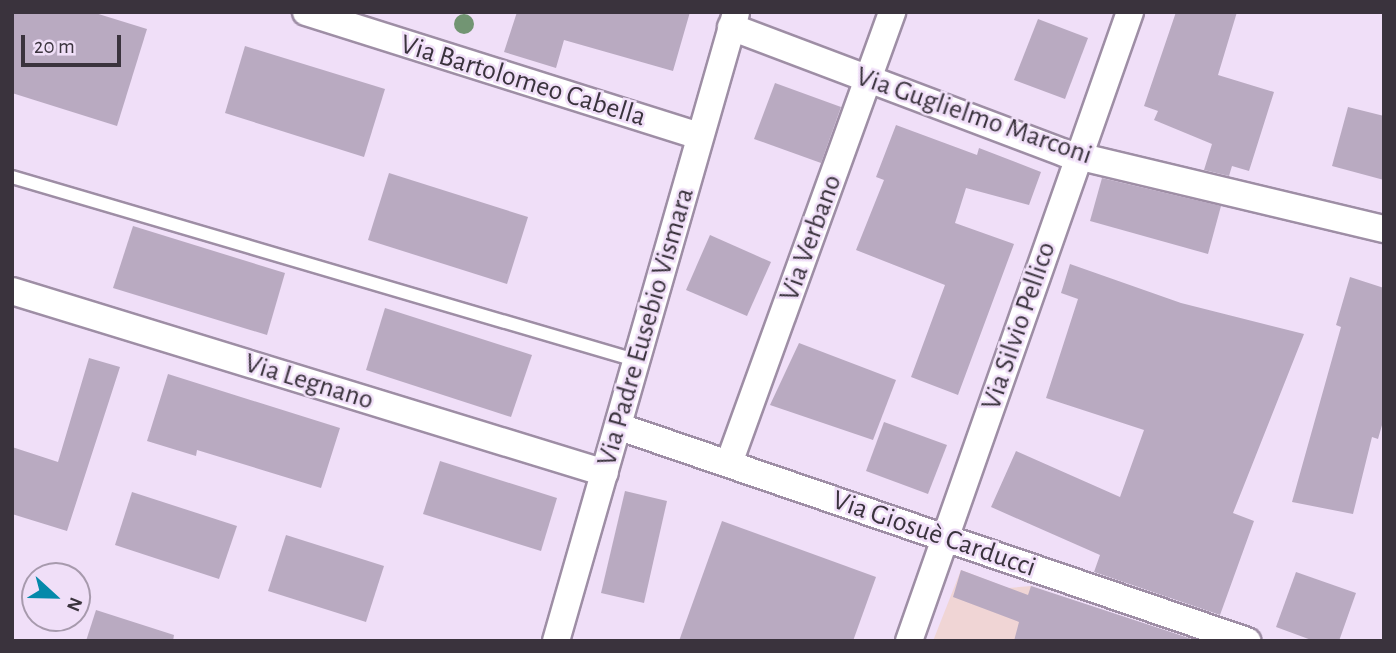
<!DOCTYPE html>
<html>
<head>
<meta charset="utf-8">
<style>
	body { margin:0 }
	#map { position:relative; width:1396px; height:653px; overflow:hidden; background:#f0dff8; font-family:"Alegreya Sans",sans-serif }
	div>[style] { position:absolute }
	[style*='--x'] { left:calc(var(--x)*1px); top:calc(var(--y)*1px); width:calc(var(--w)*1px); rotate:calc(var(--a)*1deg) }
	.industrial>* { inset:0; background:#f0d5d5 }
	.building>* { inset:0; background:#b9aac1 }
	.roads { filter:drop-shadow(2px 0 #9e8ea5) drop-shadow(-2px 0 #9e8ea5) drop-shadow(0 2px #9e8ea5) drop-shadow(0 -2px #9e8ea5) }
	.service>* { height:12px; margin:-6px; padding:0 6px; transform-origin:6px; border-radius:6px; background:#fff }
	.minor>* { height:26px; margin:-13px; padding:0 13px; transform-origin:13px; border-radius:13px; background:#fff }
	.trees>* { width:20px; height:20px; margin:-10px; border-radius:50%; background:#729573 }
	span { translate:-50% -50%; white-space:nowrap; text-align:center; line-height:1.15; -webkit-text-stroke:5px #f0dff8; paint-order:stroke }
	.street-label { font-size:28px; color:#3a333d }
	.frame { position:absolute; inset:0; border:14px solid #3a333d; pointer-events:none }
	.north { position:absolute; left:21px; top:562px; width:70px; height:70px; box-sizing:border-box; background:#f0dff8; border:2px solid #a79aad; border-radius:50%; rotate:112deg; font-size:19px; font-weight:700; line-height:28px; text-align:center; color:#3a333d }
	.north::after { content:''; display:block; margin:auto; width:24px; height:32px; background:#0489aa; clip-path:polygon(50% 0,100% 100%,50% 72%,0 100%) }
	.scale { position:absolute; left:21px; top:35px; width:100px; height:32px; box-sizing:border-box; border:4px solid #3a333d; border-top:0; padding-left:9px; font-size:21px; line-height:24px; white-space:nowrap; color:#3a333d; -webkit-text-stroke:5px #f0dff8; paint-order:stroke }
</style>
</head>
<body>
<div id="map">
	<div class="industrial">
		<div style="clip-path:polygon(961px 570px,1008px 588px,1031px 586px,1184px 641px,933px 641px)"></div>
	</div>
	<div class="building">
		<div style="clip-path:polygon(12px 12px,92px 12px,147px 29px,117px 126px,12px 93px)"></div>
		<div style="clip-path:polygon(517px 12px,690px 12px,673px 71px,564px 40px,556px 68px,504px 52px)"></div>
		<div style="clip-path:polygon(1176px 12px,1237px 12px,1218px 75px,1274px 92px,1249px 171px,1232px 166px,1229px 176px,1204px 170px,1212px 144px,1154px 120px,1158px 111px,1144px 106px)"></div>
		<div style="clip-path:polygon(1038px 19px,1088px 38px,1065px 99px,1014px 80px)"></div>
		<div style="clip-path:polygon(245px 46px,385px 89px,364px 157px,225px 113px)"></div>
		<div style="clip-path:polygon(775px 83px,841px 107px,821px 163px,754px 139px)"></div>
		<div style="clip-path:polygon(1348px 107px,1384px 116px,1384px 180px,1332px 166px)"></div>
		<div style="clip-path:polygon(896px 125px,977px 155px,979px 148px,1041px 172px,1029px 205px,966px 188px,955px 223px,1014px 244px,958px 395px,911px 377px,945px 285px,856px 250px,884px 180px,876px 177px)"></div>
		<div style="clip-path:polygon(389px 173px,528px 217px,507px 284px,368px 240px)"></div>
		<div style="clip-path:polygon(1102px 178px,1221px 206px,1208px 254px,1090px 221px)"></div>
		<div style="clip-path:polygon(133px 226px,285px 273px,267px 335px,113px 288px)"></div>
		<div style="clip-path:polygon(710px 235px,771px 262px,747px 316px,686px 290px)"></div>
		<div style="clip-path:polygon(1070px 264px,1181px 303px,1304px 334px,1233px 513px,1254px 521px,1220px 615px,1094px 572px,1100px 555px,991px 507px,1016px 451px,1120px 497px,1144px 430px,1046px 398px,1078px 299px,1061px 293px)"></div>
		<div style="clip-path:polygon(1350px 277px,1384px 288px,1384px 418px,1378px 439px,1372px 437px,1353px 514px,1292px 502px,1341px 327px,1336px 325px)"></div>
		<div style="clip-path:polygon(385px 308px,532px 355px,511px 417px,366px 370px)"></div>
		<div style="clip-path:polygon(799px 343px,896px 380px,873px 440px,770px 405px)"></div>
		<div style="clip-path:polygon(89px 358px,120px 367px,67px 531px,12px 514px,12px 447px,58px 462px)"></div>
		<div style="clip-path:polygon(168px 374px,340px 428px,321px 488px,197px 450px,196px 456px,147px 441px)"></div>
		<div style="clip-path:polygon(884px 422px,947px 445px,928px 494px,866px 471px)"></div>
		<div style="clip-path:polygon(440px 461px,557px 498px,541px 551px,423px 514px)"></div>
		<div style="clip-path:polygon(625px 491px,667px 501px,644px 603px,601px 593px)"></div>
		<div style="clip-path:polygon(132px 492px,237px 526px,219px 579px,115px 545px)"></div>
		<div style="clip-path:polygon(722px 521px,876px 577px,853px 641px,679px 641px)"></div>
		<div style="clip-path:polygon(286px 535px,384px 566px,366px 622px,268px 591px)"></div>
		<div style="clip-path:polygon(961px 570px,1028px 595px,1031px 586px,1198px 641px,1014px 641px,1019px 622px,953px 597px)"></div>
		<div style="clip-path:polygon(1296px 572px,1356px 593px,1339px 641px,1314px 641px,1276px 627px)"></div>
		<div style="clip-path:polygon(96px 610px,174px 635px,173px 641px,86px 641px)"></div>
	</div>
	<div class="roads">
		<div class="service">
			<div style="--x:12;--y:177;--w:652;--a:16.38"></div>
		</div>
		<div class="minor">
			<div style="--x:306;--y:12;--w:413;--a:17.5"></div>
			<div style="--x:731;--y:27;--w:357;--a:20.7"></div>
			<div style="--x:1065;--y:153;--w:328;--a:13.4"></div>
			<div style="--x:12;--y:291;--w:620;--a:17.06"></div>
			<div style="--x:620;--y:427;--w:663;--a:18.85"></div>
			<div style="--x:729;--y:463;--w:480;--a:-70.1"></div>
			<div style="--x:556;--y:641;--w:653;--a:-74.01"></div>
			<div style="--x:909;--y:641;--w:667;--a:-70.64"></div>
		</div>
	</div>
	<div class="trees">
		<div style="left:464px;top:24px"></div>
	</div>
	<div class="street-label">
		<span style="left:523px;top:81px;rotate:17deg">Via Bartolomeo Cabella</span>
		<span style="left:974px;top:116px;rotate:19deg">Via Guglielmo Marconi</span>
		<span style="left:811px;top:238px;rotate:-70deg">Via Verbano</span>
		<span style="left:1019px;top:326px;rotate:-71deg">Via Silvio Pellico</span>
		<span style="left:646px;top:327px;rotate:-74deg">Via Padre Eusebio Vismara</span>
		<span style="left:309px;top:382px;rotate:17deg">Via Legnano</span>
		<span style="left:934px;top:534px;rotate:19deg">Via Giosuè Carducci</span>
	</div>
	<div class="frame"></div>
	<div class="north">N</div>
	<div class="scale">20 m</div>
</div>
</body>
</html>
